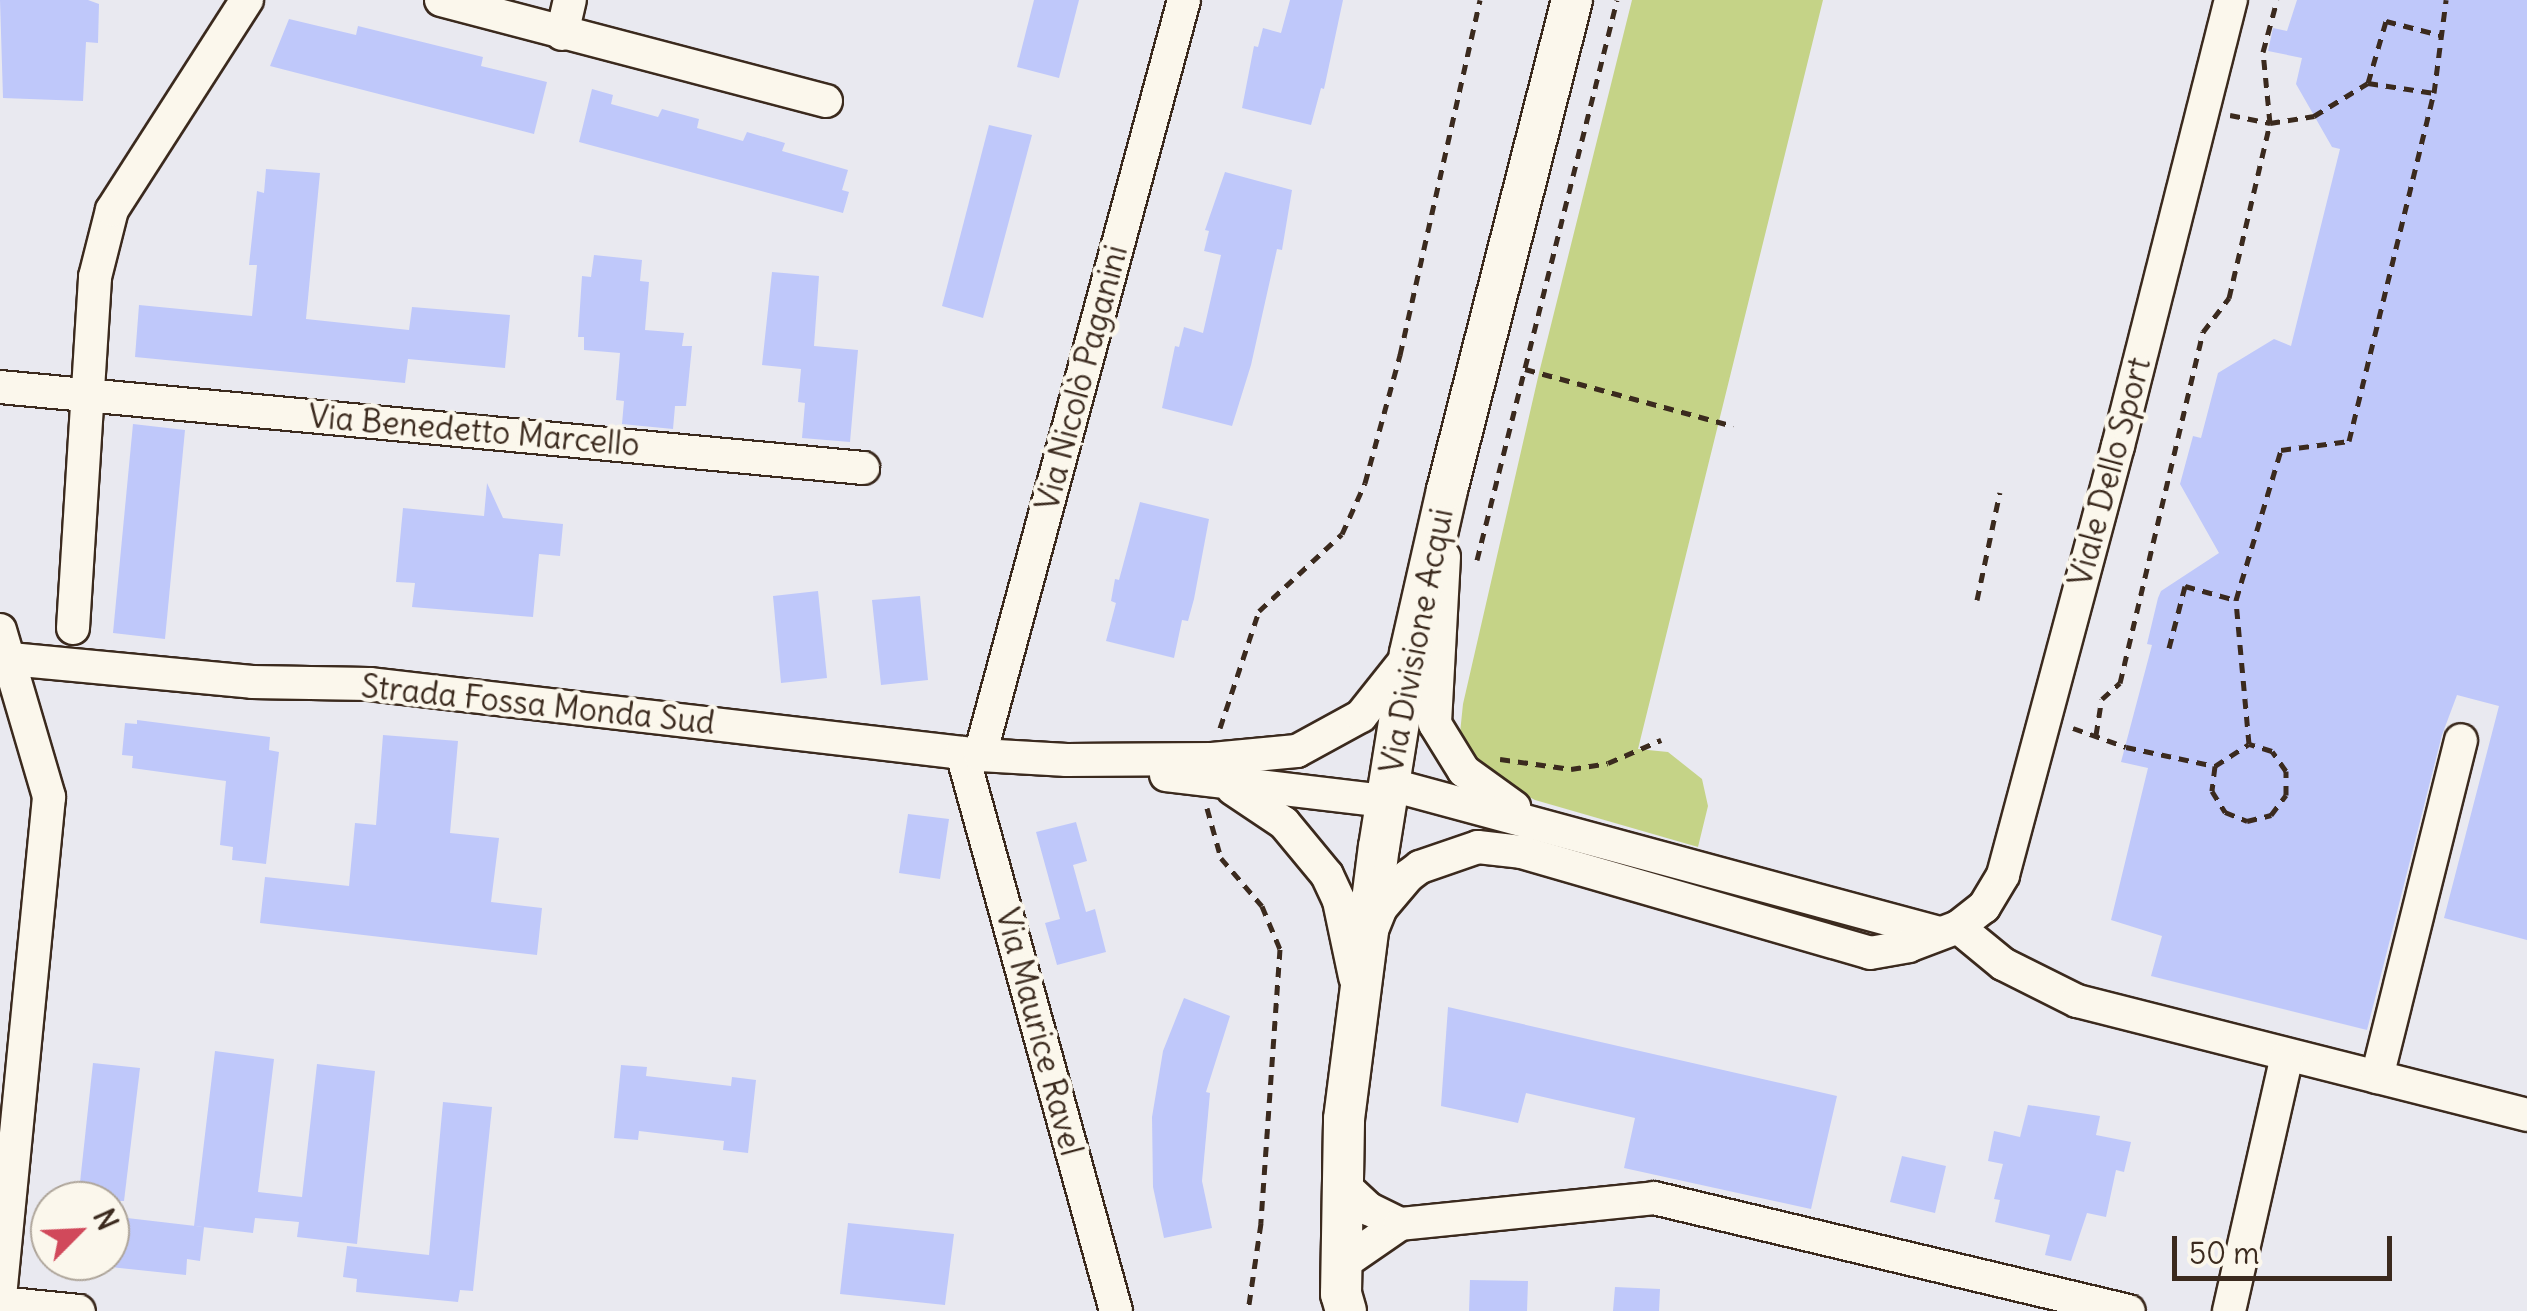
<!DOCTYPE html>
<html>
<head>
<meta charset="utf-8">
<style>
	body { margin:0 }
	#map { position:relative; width:2527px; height:1311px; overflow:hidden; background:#e9e9f0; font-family:Delius,sans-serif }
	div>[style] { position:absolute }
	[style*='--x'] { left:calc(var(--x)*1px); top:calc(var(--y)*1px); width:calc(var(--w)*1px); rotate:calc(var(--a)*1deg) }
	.green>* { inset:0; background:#c5d387 }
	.building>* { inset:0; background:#bfc8fa }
	.path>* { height:5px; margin-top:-2.5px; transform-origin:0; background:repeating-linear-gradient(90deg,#3b2a1e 0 10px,transparent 0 18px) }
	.roads { filter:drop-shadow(2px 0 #3b2a1e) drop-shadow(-2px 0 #3b2a1e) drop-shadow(0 2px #3b2a1e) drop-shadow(0 -2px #3b2a1e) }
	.minor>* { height:32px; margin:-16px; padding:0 16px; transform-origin:16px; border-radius:16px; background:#fbf7ec }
	.major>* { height:40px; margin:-20px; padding:0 20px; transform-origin:20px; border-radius:20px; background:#fbf7ec }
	span { translate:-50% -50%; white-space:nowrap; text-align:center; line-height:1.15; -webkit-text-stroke:9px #fbf7ec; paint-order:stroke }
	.street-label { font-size:32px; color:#3b2a1e }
	.north { position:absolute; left:30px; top:1181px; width:100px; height:100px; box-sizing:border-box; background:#fbf7ec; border:2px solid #aea59a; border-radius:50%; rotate:66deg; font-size:28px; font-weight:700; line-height:40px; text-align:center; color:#3b2a1e }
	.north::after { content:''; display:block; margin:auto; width:35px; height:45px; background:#d1495b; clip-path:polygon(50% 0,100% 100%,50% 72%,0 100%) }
	.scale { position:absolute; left:2172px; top:1236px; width:220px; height:45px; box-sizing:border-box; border:5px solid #3b2a1e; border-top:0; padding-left:12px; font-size:30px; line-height:35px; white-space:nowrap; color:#3b2a1e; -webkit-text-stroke:8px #fbf7ec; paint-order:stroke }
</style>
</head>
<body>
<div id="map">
	<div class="green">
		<div style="clip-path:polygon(1632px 0,1823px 0,1638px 749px,1668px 752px,1702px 779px,1708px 806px,1698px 847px,1535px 800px,1481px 772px,1460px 733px,1463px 704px,1539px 373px)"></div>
	</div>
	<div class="building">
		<div style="clip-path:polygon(0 0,88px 0,99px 4px,98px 43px,86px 42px,83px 101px,3px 98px)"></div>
		<div style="clip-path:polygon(1034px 0,1079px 0,1059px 78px,1017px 67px)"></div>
		<div style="clip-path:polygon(1290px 0,1343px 0,1324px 89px,1321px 88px,1311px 125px,1242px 108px,1254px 46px,1258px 47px,1263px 28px,1281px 33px)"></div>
		<div style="clip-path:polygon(2297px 0,2527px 0,2527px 940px,2444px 918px,2499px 706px,2457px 695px,2442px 735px,2367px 1030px,2151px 976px,2162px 936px,2111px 920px,2148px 768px,2121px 762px,2152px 645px,2147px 644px,2158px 598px,2161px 591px,2219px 553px,2180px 484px,2193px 436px,2201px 438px,2218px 373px,2274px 339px,2291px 346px,2340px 149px,2332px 147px,2296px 84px,2302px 58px,2268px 51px,2273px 28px,2287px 31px)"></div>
		<div style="clip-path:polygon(289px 19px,356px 35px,358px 26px,483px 57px,481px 66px,547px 82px,534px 134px,270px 66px)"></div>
		<div style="clip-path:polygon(592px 89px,613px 95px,611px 104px,658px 117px,662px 109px,699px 119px,697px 128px,743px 141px,747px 132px,785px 143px,782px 151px,848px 170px,842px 190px,849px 192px,843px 213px,579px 142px)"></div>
		<div style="clip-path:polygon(989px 125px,1032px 135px,983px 318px,942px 306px)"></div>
		<div style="clip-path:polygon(266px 169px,320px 173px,306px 319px,409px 330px,412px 307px,510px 315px,505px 368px,408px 359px,405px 383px,135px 357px,139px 305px,252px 316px,257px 265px,249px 265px,257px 191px,264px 193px)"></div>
		<div style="clip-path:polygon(1225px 172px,1292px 190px,1282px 250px,1277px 249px,1251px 365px,1232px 426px,1162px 408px,1175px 346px,1179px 347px,1184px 327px,1203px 333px,1221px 255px,1204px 251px,1209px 231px,1205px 230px)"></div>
		<div style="clip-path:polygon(594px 255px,642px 260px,640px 281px,649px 282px,645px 330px,684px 333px,682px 346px,692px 346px,686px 406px,675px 406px,673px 429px,622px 424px,624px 401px,616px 400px,620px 353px,584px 350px,584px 337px,578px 337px,582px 276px,591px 277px)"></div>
		<div style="clip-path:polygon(772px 272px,819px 276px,814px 346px,858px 350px,850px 442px,802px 438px,805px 403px,798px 402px,801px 369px,762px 365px)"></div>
		<div style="clip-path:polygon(133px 424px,185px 430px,165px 639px,113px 633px)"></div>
		<div style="clip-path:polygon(487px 483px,503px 518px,563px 524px,560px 556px,539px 554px,533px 617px,412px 607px,415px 583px,396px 582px,403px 508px,484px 516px)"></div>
		<div style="clip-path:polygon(1140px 502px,1209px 519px,1194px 599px,1188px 621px,1182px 620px,1174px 658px,1106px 641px,1116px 603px,1111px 601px,1115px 579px,1119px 580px)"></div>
		<div style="clip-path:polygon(818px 591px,827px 678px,781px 683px,773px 596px)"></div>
		<div style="clip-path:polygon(920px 596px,928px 680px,881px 685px,872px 600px)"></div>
		<div style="clip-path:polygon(137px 720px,270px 737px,269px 750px,279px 752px,266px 864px,232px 860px,233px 847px,220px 845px,226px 781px,132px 768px,133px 756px,122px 755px,125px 723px,137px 724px)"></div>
		<div style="clip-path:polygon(383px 735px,458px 741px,450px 833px,499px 838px,491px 902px,542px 908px,537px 955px,260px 923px,265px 877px,349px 886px,355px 823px,376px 825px)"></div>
		<div style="clip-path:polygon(908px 814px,949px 819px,940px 879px,899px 873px)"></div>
		<div style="clip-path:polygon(1076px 822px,1087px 861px,1073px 865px,1086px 912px,1095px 909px,1106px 952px,1057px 965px,1045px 923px,1060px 919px,1036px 832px)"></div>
		<div style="clip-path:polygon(1184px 998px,1230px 1016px,1206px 1092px,1210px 1093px,1202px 1181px,1212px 1228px,1164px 1238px,1153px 1187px,1152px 1117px,1163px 1051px)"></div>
		<div style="clip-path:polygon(1448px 1007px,1837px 1096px,1811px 1209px,1624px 1168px,1635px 1118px,1526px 1093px,1518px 1123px,1441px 1106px)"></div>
		<div style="clip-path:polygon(215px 1051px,274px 1059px,258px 1192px,302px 1197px,317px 1064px,375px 1071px,357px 1244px,297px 1237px,299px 1222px,255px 1218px,253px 1233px,194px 1226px)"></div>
		<div style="clip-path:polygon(93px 1063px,140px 1068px,124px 1201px,78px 1201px)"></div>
		<div style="clip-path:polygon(621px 1065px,647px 1067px,646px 1076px,731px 1086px,732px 1077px,756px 1080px,748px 1153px,723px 1150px,724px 1141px,639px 1131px,638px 1140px,614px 1138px)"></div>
		<div style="clip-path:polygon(443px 1102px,492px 1107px,473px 1291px,460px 1290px,458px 1302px,356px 1292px,357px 1279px,343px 1277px,347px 1246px,429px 1255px)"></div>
		<div style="clip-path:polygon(2028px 1105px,2100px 1116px,2096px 1135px,2131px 1142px,2124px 1172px,2116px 1170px,2106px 1217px,2087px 1213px,2071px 1261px,2045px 1255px,2050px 1235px,1995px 1222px,2000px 1200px,1994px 1199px,2003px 1164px,1988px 1161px,1994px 1131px,2020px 1137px)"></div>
		<div style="clip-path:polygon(1902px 1156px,1946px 1166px,1935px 1213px,1890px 1202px)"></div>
		<div style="clip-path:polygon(110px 1216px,204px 1227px,200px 1261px,187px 1259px,186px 1275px,110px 1267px)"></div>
		<div style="clip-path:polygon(848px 1223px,954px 1234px,945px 1305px,840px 1294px)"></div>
		<div style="clip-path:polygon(1470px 1280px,1528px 1281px,1527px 1311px,1469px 1311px)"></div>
		<div style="clip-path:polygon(1615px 1287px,1660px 1289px,1659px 1311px,1613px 1311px)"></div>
	</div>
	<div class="path">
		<div style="--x:2368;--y:83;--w:65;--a:-73.8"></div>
		<div style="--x:2386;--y:21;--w:56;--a:14.5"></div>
		<div style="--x:2230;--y:115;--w:41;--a:11.3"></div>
		<div style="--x:2270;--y:123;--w:71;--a:-95.6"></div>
		<div style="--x:2263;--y:52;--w:54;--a:-74.9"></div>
		<div style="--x:1525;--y:369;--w:216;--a:15.3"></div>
		<div style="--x:1477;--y:560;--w:577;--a:-75.96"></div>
		<div style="--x:1977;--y:600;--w:110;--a:-78"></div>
		<div style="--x:2169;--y:648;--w:64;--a:-75.5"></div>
		<div style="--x:2185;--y:586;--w:53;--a:15.4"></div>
		<div style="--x:1220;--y:728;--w:123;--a:-71.6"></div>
		<div style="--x:1259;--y:611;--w:113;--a:-42.9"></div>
		<div style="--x:1342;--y:534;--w:56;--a:-65.7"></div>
		<div style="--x:1365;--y:483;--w:133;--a:-74.7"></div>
		<div style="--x:1400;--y:355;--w:364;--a:-77.3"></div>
		<div style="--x:2073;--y:728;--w:56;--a:19.7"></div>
		<div style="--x:2126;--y:747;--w:91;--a:12.1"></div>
		<div style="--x:2215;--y:766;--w:40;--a:-32.9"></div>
		<div style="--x:2249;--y:744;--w:145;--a:-95.2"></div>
		<div style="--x:2236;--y:600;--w:157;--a:-73.3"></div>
		<div style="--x:2281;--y:450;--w:69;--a:-7.5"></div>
		<div style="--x:2349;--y:441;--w:358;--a:-76.3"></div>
		<div style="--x:2434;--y:93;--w:94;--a:-82.6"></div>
		<div style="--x:2096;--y:735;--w:36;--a:-81"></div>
		<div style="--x:2102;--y:699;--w:24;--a:-42"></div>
		<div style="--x:2120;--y:683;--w:361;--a:-76.7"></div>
		<div style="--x:2203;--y:332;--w:43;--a:-52.6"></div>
		<div style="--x:2229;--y:298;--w:180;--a:-76.8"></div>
		<div style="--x:2270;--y:123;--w:45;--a:-9"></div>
		<div style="--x:2314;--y:116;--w:63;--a:-31.4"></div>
		<div style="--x:2368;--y:83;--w:67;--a:8.6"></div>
		<div style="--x:1500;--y:759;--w:72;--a:8"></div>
		<div style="--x:1571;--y:769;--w:37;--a:-9"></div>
		<div style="--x:1608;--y:763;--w:58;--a:-23.5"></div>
		<div style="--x:2215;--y:766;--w:25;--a:97"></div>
		<div style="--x:2212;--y:791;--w:25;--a:58"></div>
		<div style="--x:2225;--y:812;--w:24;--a:22"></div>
		<div style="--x:2247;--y:821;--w:25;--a:-14"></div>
		<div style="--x:2271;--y:815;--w:25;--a:-53"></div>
		<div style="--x:2286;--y:795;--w:24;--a:-90"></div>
		<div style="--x:2286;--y:771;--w:24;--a:-125"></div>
		<div style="--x:2272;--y:751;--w:24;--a:-163"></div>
		<div style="--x:1207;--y:808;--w:52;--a:74.4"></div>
		<div style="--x:1221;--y:858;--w:63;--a:49.5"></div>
		<div style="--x:1262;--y:906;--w:47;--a:67.3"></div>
		<div style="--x:1280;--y:949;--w:275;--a:94"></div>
		<div style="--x:1261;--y:1223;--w:89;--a:98.4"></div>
	</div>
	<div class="roads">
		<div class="minor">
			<div style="--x:441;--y:0;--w:398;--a:14.7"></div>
			<div style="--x:562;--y:34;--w:35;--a:-77"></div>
			<div style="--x:0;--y:387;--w:867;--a:5.36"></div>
			<div style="--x:1444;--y:557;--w:167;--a:93.1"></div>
			<div style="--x:1435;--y:724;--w:55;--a:58.3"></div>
			<div style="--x:1464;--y:771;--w:62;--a:35.8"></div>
			<div style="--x:73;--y:628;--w:352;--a:-86.4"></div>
			<div style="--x:95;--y:277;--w:69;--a:-75.8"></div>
			<div style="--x:112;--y:210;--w:250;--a:-57.3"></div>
			<div style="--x:0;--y:630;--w:174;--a:73.6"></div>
			<div style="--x:49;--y:797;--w:499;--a:95.6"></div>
			<div style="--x:0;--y:658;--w:253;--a:5.4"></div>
			<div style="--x:252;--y:682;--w:117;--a:1"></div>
			<div style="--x:369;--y:684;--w:615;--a:6.63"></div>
			<div style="--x:980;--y:755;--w:87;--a:3.3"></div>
			<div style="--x:1067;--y:760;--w:145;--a:-0.4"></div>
			<div style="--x:1212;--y:759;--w:85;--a:-5.4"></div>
			<div style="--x:1297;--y:751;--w:73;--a:-28.7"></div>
			<div style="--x:1361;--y:716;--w:75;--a:-51.5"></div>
			<div style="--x:962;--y:753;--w:579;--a:74.57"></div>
			<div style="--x:980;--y:755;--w:782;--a:-74.88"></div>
			<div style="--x:1166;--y:775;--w:221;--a:6.8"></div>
			<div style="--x:1388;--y:784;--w:571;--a:15.13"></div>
			<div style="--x:1233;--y:789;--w:61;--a:33.7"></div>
			<div style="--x:1284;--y:823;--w:67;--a:50.4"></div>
			<div style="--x:1327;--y:875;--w:29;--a:65"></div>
			<div style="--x:1339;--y:901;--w:78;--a:78.1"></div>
			<div style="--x:1958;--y:927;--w:58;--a:39.4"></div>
			<div style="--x:2003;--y:964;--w:83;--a:26.6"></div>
			<div style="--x:2077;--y:1001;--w:464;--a:14.2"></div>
			<div style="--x:1372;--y:930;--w:24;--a:-68"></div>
			<div style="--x:1381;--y:908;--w:42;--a:-49.8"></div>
			<div style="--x:1408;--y:876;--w:15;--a:-37"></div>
			<div style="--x:1420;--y:867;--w:61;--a:-19"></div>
			<div style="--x:1478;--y:847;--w:43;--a:6.6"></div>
			<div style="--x:1521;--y:852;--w:363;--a:16.1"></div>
			<div style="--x:1870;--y:953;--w:39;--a:-10"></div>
			<div style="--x:1908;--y:946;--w:53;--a:-20.8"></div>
			<div style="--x:1958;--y:927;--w:33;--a:-38"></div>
			<div style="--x:1984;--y:907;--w:37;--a:-59"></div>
			<div style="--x:2003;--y:875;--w:444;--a:-75"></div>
			<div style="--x:2118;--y:446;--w:460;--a:-75.8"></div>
			<div style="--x:2377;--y:1077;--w:347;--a:-76"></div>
			<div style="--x:1340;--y:1182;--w:40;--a:43"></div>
			<div style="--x:1369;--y:1209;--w:34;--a:26"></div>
			<div style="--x:1342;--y:1264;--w:70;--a:-34.6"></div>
			<div style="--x:1400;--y:1224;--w:255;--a:-5.8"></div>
			<div style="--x:1654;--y:1198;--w:488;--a:13.4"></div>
			<div style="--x:0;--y:1303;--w:79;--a:5.8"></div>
			<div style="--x:2229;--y:1311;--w:262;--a:-77.2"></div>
		</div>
		<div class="major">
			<div style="--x:1346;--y:1311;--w:18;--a:-106"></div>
			<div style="--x:1341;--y:1294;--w:175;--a:-89"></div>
			<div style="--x:1344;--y:1119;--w:274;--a:-82.7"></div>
			<div style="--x:1379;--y:847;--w:196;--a:-80.9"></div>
			<div style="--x:1410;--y:653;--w:167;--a:-77.2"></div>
			<div style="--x:1447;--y:490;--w:506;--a:-75.69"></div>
		</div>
	</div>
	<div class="street-label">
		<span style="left:1082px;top:378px;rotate:-75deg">Via Nicolò Paganini</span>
		<span style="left:474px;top:431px;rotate:5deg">Via Benedetto Marcello</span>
		<span style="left:2110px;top:472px;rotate:-75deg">Viale Dello Sport</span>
		<span style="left:1417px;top:641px;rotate:-79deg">Via Divisione Acqui</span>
		<span style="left:538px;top:705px;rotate:6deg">Strada Fossa Monda Sud</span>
		<span style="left:1039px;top:1032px;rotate:75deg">Via Maurice Ravel</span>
	</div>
	<div class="north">N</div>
	<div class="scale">50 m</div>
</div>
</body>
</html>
